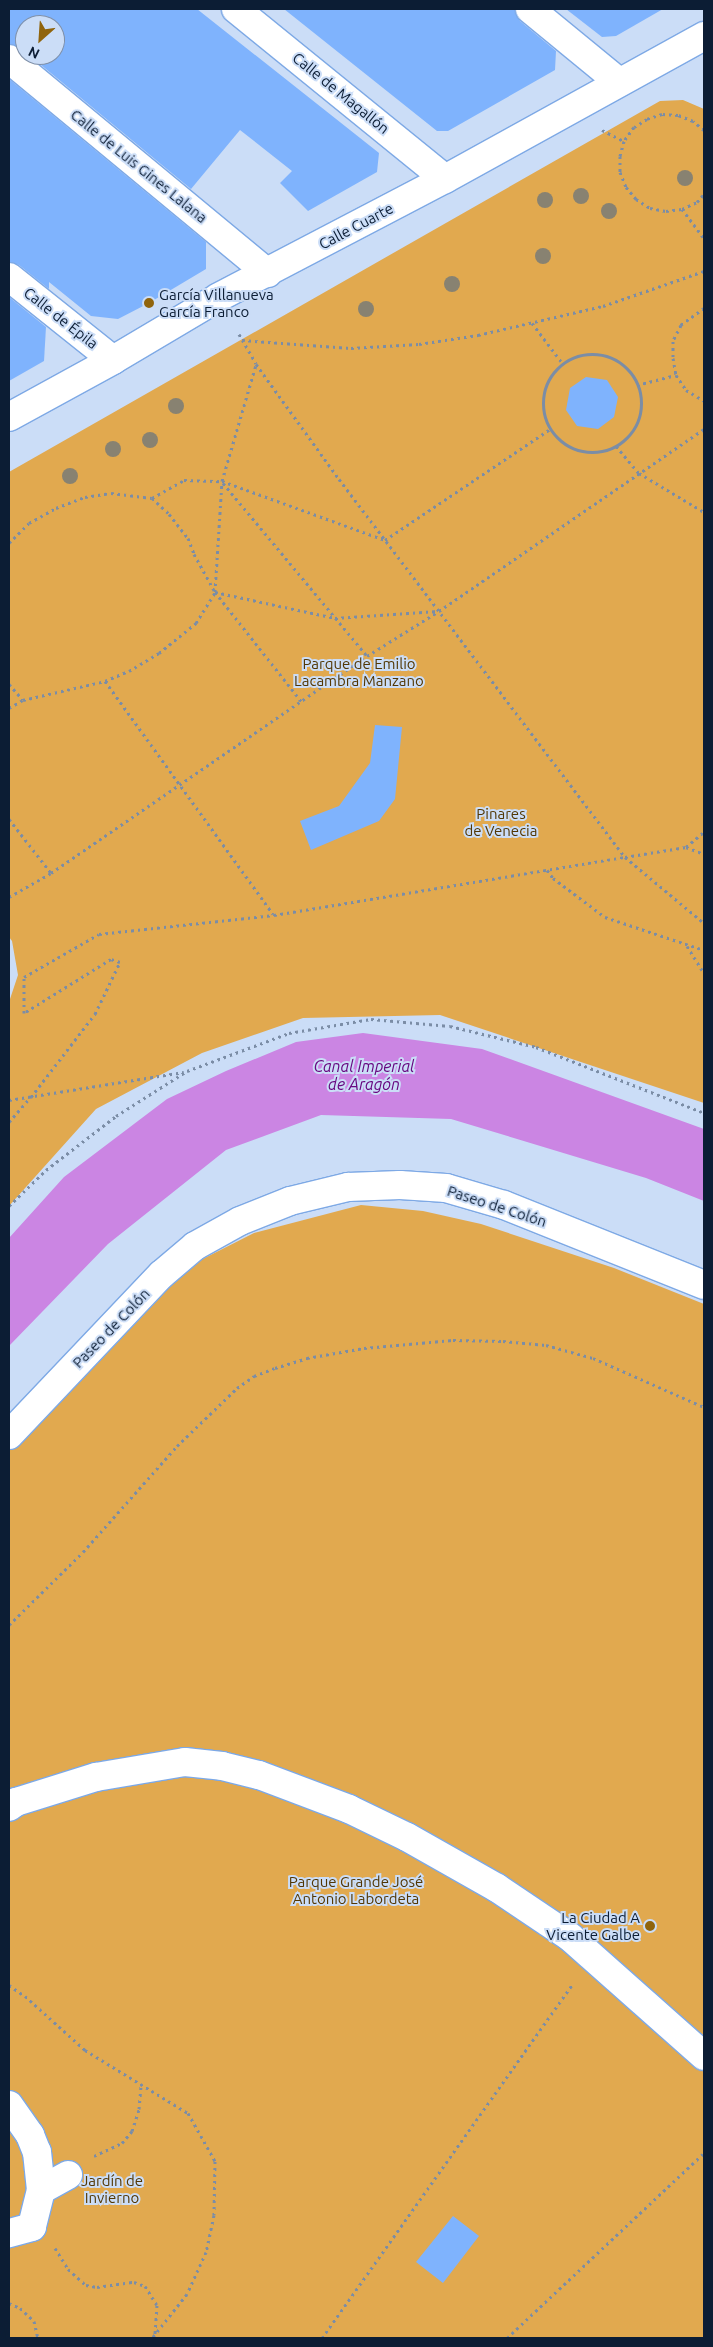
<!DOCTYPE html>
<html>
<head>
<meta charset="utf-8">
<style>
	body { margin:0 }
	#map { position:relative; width:713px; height:2347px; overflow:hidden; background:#cbddf7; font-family:Ubuntu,sans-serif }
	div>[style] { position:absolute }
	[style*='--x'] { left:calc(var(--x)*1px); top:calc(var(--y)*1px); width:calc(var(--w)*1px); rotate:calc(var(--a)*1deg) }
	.green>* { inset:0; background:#e1a94f }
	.water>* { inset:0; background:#cb85e3 }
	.building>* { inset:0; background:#7fb3fd }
	.path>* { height:3px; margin-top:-1.5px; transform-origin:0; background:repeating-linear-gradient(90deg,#7b8da6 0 2.5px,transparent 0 6.5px) }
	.path>.ring { margin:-1.5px; padding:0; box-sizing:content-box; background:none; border:3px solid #7b8da6; border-radius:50% }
	.roads { filter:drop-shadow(1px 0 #7ea9e5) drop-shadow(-1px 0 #7ea9e5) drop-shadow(0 1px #7ea9e5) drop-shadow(0 -1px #7ea9e5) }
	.pedestrian>* { height:28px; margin:-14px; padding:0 14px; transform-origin:14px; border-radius:14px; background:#fff }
	.minor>* { height:28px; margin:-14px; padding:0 14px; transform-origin:14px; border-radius:14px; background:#fff }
	.trees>* { width:16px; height:16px; margin:-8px; border-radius:50%; background:#888271 }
	.dots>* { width:14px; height:14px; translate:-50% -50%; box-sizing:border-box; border:2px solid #cbddf7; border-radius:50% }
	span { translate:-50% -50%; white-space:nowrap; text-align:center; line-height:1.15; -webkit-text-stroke:4px #cbddf7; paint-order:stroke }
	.street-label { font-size:15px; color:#0c1d34 }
	.poi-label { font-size:15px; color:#0c1d34 }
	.left { translate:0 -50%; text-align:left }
	.right { translate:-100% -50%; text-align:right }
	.park-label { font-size:15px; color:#523704 }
	.water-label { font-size:16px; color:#680981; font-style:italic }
	.frame { position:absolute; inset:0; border:10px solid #0c1d34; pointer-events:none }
	.north { position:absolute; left:15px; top:15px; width:50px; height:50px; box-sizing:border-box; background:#cbddf7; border:1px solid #7f90a9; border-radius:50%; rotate:206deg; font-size:14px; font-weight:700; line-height:20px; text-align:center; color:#0c1d34 }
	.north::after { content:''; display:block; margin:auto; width:18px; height:22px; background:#90640c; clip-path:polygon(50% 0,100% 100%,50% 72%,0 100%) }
</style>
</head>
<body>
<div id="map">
	<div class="green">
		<div style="clip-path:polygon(683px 100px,704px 109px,704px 1103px,440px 1015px,303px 1018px,202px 1053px,96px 1109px,9px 1206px,9px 1002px,18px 975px,12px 941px,9px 937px,9px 472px,660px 101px)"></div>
		<div style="clip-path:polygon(361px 1205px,423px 1211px,481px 1224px,614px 1268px,704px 1304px,704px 2338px,9px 2338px,9px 1441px,185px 1268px,254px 1233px)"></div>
	</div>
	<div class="water">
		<div style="clip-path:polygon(363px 1033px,482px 1049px,704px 1129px,704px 1201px,646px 1178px,451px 1119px,321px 1115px,226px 1150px,108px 1244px,9px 1346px,9px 1238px,64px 1177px,167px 1099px,226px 1071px,296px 1042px)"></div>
	</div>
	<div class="building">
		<div style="clip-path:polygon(9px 9px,197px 9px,379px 153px,377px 172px,308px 211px,280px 183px,292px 171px,240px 130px,191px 189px,29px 55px,55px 55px,55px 25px,25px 25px,25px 52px,19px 47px,9px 44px)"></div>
		<div style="clip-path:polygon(284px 9px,515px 9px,520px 21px,556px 51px,555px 70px,448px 131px,437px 131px)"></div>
		<div style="clip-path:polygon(566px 9px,663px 9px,616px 36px,602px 37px)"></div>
		<div style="clip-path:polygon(9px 79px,206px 242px,206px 269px,149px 303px,118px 319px,91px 316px,49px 282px,49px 289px,19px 265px,9px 262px)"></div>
		<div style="clip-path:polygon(9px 297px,46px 327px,44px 361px,9px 381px)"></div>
		<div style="clip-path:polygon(586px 377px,607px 380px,618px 397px,614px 417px,598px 429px,577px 426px,566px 410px,570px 388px)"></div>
		<div style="clip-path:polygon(375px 725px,402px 727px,395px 799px,379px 821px,311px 850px,300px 821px,339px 806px,370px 763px)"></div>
		<div style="clip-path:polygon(453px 2216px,479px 2236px,443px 2283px,416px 2262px)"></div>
	</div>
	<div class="path">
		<div style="--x:602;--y:130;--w:25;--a:27"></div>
		<div style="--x:704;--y:130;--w:14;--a:-141"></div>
		<div style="--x:693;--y:121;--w:16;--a:-158"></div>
		<div style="--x:678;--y:115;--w:16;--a:-176"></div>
		<div style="--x:662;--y:114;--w:16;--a:162"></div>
		<div style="--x:647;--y:119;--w:15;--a:148"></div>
		<div style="--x:634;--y:127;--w:17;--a:126"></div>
		<div style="--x:624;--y:141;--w:16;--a:105"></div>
		<div style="--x:620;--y:156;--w:16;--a:90"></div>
		<div style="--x:620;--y:172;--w:16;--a:68"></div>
		<div style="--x:626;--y:187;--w:16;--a:50"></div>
		<div style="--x:636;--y:199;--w:17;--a:33"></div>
		<div style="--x:650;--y:208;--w:16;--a:11"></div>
		<div style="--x:666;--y:211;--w:16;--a:-7"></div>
		<div style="--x:682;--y:209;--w:17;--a:-25"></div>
		<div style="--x:697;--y:202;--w:11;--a:-49"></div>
		<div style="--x:682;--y:209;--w:36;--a:53"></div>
		<div style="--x:704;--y:308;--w:29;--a:144"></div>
		<div style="--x:681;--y:325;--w:18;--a:117"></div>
		<div style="--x:673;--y:341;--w:17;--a:90"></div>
		<div style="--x:673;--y:358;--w:17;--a:80"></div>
		<div style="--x:676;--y:375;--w:18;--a:56"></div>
		<div style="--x:686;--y:390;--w:21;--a:31"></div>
		<div style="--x:532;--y:323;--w:51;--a:52.9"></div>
		<div style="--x:239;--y:334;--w:34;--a:60"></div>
		<div style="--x:256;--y:364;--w:142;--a:54.2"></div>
		<div style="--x:339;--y:479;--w:474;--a:52.9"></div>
		<div style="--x:625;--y:857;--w:62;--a:-9.3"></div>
		<div style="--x:686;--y:847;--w:23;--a:-40"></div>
		<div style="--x:242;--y:340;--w:109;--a:4.2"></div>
		<div style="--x:351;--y:348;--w:68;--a:-3.4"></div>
		<div style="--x:419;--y:344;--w:60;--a:-8.7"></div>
		<div style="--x:478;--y:335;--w:128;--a:-13.1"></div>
		<div style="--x:603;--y:306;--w:107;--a:-19.1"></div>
		<div class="ring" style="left:543px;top:354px;width:95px;height:95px"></div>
		<div style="--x:637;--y:385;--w:40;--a:-14.4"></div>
		<div style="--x:616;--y:446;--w:35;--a:50"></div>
		<div style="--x:639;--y:473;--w:76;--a:31"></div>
		<div style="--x:223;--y:483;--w:225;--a:50.2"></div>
		<div style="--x:152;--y:498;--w:37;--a:-29"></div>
		<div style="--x:184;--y:480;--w:38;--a:2"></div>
		<div style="--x:222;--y:481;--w:173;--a:19.9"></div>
		<div style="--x:385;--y:540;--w:199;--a:-33.9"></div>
		<div style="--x:9;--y:543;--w:28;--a:-45"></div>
		<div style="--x:29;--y:523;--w:31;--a:-29"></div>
		<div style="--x:56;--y:508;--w:31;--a:-21"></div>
		<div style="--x:85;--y:497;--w:26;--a:-9"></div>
		<div style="--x:111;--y:493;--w:41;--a:7"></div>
		<div style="--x:152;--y:498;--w:23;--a:43"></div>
		<div style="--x:169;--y:514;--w:31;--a:52"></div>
		<div style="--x:188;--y:538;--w:17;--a:69"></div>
		<div style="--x:194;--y:554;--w:43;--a:61.1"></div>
		<div style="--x:215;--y:592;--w:140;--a:51.7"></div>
		<div style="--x:215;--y:592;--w:123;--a:12.2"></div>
		<div style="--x:335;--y:618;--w:103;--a:-3.9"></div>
		<div style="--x:105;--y:681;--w:287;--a:54.2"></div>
		<div style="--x:9;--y:684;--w:21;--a:49"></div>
		<div style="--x:23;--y:700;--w:84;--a:-13"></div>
		<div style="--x:105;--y:681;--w:26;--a:-23"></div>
		<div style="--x:129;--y:671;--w:35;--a:-31"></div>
		<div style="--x:159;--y:653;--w:48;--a:-39"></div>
		<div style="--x:196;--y:623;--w:36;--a:-58"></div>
		<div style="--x:215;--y:592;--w:111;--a:-86.4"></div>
		<div style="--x:222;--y:481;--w:121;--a:-73.7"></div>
		<div style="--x:9;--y:708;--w:16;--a:-30"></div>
		<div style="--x:9;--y:819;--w:68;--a:52.1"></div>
		<div style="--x:686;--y:847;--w:19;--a:21"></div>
		<div style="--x:547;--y:870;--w:10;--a:53"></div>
		<div style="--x:553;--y:878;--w:65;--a:36.9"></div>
		<div style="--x:605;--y:917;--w:104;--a:18.4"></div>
		<div style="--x:9;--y:897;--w:48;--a:-29.7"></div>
		<div style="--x:51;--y:873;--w:383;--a:-34.5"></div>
		<div style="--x:367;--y:656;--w:85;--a:-32"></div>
		<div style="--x:439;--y:611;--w:321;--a:-34.5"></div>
		<div style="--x:687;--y:946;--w:32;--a:58"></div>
		<div style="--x:9;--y:1100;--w:177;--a:-9.1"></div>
		<div style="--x:9;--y:1122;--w:33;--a:-49"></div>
		<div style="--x:31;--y:1097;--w:105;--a:-52.4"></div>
		<div style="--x:95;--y:1014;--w:58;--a:-64.3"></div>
		<div style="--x:120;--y:962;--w:9;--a:-162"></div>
		<div style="--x:111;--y:959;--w:102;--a:148.2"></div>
		<div style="--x:24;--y:1013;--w:36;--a:-90"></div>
		<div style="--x:24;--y:977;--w:86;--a:-29.8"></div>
		<div style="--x:99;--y:934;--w:176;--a:-6.2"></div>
		<div style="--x:274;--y:915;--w:356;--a:-9.4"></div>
		<div style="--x:625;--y:857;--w:103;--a:39.9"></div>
		<div style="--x:9;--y:1206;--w:52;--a:-44.2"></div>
		<div style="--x:46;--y:1170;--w:88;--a:-37.6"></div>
		<div style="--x:116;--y:1116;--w:84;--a:-32.4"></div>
		<div style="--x:187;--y:1071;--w:109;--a:-20.4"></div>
		<div style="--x:289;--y:1033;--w:83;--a:-9.7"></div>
		<div style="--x:371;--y:1019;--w:79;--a:5.1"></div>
		<div style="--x:450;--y:1026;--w:89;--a:13.7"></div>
		<div style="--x:536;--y:1047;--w:180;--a:21.4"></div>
		<div style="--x:9;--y:1625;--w:104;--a:-44.6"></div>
		<div style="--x:83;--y:1552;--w:142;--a:-48.4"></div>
		<div style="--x:177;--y:1446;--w:83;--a:-44"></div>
		<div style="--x:237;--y:1388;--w:21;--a:-35"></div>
		<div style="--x:254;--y:1376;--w:22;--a:-21"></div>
		<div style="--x:275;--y:1368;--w:34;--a:-17"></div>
		<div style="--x:307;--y:1358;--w:58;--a:-10"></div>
		<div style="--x:364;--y:1348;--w:89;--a:-5.1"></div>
		<div style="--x:453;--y:1340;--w:50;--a:1.1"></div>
		<div style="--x:503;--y:1341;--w:43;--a:5.3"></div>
		<div style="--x:546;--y:1345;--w:49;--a:15.5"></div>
		<div style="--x:593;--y:1358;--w:121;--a:23.8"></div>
		<div style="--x:9;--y:1985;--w:19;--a:35"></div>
		<div style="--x:25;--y:1996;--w:81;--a:42"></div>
		<div style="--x:85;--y:2050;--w:121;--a:31.5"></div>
		<div style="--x:188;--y:2113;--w:55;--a:60.6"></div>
		<div style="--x:215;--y:2161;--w:54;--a:91.1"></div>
		<div style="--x:214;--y:2215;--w:38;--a:102"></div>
		<div style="--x:206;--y:2252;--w:46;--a:114.3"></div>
		<div style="--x:187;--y:2294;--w:56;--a:128.5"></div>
		<div style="--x:94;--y:2156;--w:31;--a:-25"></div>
		<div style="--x:122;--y:2143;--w:16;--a:-50"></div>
		<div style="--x:132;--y:2131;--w:23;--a:-72"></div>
		<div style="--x:139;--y:2109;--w:25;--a:-85"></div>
		<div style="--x:55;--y:2248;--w:25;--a:58"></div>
		<div style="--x:68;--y:2269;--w:24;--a:42"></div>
		<div style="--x:86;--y:2285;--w:11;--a:10"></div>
		<div style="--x:97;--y:2287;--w:37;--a:-8"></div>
		<div style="--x:134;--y:2282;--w:12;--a:20"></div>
		<div style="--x:145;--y:2286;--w:22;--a:58"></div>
		<div style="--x:157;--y:2305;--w:29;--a:94"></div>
		<div style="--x:9;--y:2303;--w:12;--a:24"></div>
		<div style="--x:20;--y:2308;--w:19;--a:43"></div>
		<div style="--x:34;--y:2321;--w:17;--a:77"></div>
		<div style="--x:322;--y:2338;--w:434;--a:-54.7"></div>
		<div style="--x:507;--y:2338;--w:270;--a:-43.2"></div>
	</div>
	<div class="roads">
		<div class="pedestrian">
			<div style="--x:9;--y:1807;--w:9;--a:-36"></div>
			<div style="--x:16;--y:1802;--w:84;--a:-17.4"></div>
			<div style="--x:96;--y:1777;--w:90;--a:-9.6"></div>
			<div style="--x:185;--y:1762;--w:37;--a:6"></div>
			<div style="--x:222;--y:1766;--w:38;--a:14"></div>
			<div style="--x:259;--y:1775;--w:96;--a:20.7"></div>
			<div style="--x:349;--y:1809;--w:64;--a:25.8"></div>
			<div style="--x:407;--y:1837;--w:103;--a:29.5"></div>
			<div style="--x:497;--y:1888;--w:88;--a:33.9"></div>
			<div style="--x:570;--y:1937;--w:179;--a:41.6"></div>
			<div style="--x:9;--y:2105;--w:37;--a:55"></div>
			<div style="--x:30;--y:2135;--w:18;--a:68"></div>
			<div style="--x:37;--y:2152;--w:38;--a:84"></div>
			<div style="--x:41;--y:2190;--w:38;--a:104"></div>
			<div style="--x:32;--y:2227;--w:24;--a:165"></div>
			<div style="--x:41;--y:2190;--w:31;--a:-29"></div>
		</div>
		<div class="minor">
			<div style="--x:236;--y:9;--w:269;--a:39.1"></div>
			<div style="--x:530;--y:9;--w:115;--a:39.4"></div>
			<div style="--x:9;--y:59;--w:336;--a:39.6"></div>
			<div style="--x:9;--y:277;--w:133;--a:38.6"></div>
			<div style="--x:9;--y:417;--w:119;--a:-28.7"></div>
			<div style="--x:113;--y:360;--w:123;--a:-30.7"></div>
			<div style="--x:219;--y:297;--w:255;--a:-27.6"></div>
			<div style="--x:445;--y:179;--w:296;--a:-28.9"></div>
			<div style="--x:9;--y:1435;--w:222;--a:-46.5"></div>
			<div style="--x:162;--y:1274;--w:43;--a:-40.3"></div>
			<div style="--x:195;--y:1246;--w:51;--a:-29.1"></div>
			<div style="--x:240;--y:1221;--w:54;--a:-21.8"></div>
			<div style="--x:290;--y:1201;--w:60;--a:-13.6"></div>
			<div style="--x:348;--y:1187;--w:52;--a:-2.2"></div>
			<div style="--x:400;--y:1185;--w:46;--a:3.7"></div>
			<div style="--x:446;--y:1188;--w:60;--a:16.3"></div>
			<div style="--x:504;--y:1205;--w:215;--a:21.8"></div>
		</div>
	</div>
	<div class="trees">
		<div style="left:685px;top:178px"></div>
		<div style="left:581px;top:196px"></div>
		<div style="left:545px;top:200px"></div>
		<div style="left:609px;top:211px"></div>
		<div style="left:543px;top:256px"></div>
		<div style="left:452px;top:284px"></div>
		<div style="left:366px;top:309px"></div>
		<div style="left:176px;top:406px"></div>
		<div style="left:150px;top:440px"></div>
		<div style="left:113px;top:449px"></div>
		<div style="left:70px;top:476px"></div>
	</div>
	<div class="dots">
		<div style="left:149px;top:303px;background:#90640c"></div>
		<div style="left:650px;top:1926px;background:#90640c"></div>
	</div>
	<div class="street-label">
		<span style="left:341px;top:93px;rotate:39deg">Calle de Magallón</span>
		<span style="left:139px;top:166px;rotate:39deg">Calle de Luis Gines Lalana</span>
		<span style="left:356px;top:226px;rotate:-28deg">Calle Cuarte</span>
		<span style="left:61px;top:318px;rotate:38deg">Calle de Épila</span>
		<span style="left:497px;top:1206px;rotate:18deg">Paseo de Colón</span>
		<span style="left:111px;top:1328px;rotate:-46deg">Paseo de Colón</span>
	</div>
	<div class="poi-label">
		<span class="left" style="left:159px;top:303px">García Villanueva<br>García Franco</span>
		<span class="right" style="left:640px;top:1926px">La Ciudad A<br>Vicente Galbe</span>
	</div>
	<div class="park-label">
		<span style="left:359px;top:672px">Parque de Emilio<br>Lacambra Manzano</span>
		<span style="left:501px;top:822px">Pinares<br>de Venecia</span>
		<span style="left:356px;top:1890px">Parque Grande José<br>Antonio Labordeta</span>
		<span style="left:112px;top:2189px">Jardín de<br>Invierno</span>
	</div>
	<div class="water-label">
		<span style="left:364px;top:1075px">Canal Imperial<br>de Aragón</span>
	</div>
	<div class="frame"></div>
	<div class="north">N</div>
</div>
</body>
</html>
